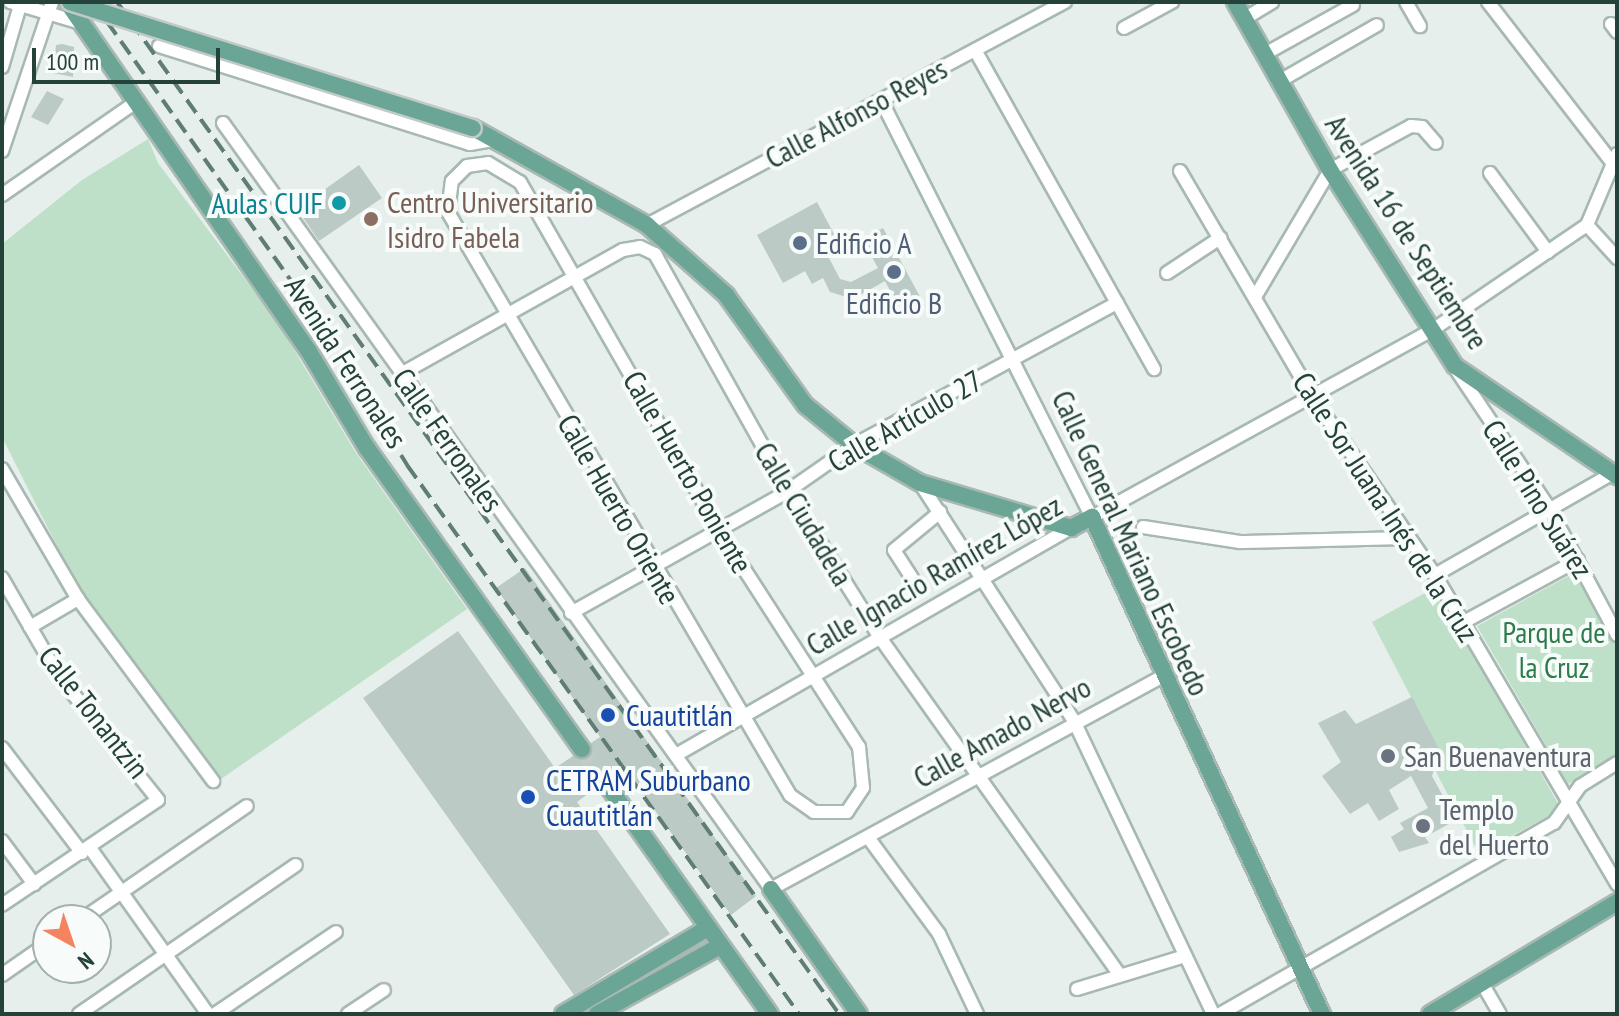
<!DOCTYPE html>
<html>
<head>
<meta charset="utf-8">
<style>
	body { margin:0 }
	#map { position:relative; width:1619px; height:1016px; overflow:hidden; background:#e6efeb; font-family:"PT Sans Narrow",sans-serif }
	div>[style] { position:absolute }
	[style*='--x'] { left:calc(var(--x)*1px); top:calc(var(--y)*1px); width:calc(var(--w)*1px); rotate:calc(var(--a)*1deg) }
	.green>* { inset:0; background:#bfe0c8 }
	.building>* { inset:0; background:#bbcac4 }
	.major-tunnel>* { height:16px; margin-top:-8px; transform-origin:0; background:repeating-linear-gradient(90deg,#bfccc8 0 16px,transparent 0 24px) }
	.roads { filter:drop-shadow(2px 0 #a8b8b2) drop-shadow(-2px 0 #a8b8b2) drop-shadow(0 2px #a8b8b2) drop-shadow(0 -2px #a8b8b2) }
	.minor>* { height:12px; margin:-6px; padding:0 6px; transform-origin:6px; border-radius:6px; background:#fff }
	.major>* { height:16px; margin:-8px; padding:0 8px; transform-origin:8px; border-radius:8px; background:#6aa596 }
	.rail>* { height:4px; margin-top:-2px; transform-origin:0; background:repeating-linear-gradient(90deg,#5f7d75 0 16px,transparent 0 24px) }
	.bridges { filter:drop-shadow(2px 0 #c2cac8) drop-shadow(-2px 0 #c2cac8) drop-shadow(0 2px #c2cac8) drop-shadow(0 -2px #c2cac8) }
	.major-bridge>* { height:16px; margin:-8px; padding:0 8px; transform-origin:8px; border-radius:8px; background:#6aa596 }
	.dots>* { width:22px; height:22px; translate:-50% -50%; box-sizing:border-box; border:4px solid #f7fbf9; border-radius:50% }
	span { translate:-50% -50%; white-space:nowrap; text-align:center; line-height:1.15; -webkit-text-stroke:8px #f7fbf9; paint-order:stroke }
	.street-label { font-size:30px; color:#24423a }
	.education-label { font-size:30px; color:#785e54 }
	.left { translate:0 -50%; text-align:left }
	.culture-label { font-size:30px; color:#0d838f }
	.right { translate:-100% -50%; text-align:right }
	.service-label { font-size:30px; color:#4e5e75 }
	.park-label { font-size:30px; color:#2d7a4b }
	.transit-label { font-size:30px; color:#164399 }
	.worship-label { font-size:30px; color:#5b616d }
	.frame { position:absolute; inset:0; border:4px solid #24423a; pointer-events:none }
	.north { position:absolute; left:32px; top:904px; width:80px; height:80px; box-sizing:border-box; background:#f7fbf9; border:2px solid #a3b1ad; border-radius:50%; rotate:140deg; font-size:22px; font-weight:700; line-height:32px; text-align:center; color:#24423a }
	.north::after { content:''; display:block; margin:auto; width:28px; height:36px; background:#f4845f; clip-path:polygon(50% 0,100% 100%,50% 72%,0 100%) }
	.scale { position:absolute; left:32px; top:48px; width:188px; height:36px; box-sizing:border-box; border:4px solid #24423a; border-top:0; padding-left:10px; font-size:24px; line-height:28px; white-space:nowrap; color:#24423a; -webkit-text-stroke:6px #f7fbf9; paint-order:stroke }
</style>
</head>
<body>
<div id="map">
	<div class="green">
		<div style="clip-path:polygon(148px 139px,158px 163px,278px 323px,356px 453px,467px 609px,221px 779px,73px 578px,2px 437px,2px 244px,82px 180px)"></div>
		<div style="clip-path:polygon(1574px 573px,1617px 647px,1617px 755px,1568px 784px,1477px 626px)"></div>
		<div style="clip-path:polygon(1436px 587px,1561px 809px,1479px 854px,1436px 772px,1439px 751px,1372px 622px)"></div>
	</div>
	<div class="building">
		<div style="clip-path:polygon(62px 44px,74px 47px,73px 77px,53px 73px,56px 45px)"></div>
		<div style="clip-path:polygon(47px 91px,64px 99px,48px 125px,31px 117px)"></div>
		<div style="clip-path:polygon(359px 165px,382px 198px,319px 241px,297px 209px)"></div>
		<div style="clip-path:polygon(817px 202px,843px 251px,829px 258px,840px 279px,851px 282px,878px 268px,862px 239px,883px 228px,925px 306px,898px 306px,885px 281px,853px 299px,830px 292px,823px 278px,812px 284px,805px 271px,783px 283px,757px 235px)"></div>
		<div style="clip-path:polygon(525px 568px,756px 896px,731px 915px,624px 768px,614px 775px,599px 773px,596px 788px,577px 802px,670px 934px,574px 995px,363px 698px,458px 631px,555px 768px,573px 756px,589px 757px,591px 743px,600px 737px,496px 588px)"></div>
		<div style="clip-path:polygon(1412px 697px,1440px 751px,1432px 776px,1456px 820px,1425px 837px,1429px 843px,1399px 852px,1391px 837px,1404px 829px,1400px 823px,1428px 808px,1411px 776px,1389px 790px,1399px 809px,1379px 821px,1368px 803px,1350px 814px,1322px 776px,1341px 762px,1318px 723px,1345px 710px,1356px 724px)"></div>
	</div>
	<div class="major-tunnel">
		<div style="--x:582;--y:749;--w:40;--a:55.1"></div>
	</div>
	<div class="roads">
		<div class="minor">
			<div style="--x:10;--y:2;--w:74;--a:16.5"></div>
			<div style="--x:1406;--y:2;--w:28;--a:60"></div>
			<div style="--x:1488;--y:2;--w:205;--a:52.3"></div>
			<div style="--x:1244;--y:19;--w:33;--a:-31"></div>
			<div style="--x:1611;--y:24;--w:10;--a:53"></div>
			<div style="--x:1124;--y:28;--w:55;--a:-28.4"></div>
			<div style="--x:159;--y:46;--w:326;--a:17.5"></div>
			<div style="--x:470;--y:144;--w:23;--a:-10"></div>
			<div style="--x:975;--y:50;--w:366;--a:60.7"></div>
			<div style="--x:1263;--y:55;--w:103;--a:-29.1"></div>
			<div style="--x:2;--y:67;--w:68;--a:-73.7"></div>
			<div style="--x:1278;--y:82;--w:114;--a:-29.9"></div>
			<div style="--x:881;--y:100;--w:467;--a:63.2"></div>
			<div style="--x:1092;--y:517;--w:387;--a:-28.8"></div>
			<div style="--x:1431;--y:331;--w:189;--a:-34.2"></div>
			<div style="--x:1587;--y:225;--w:77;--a:-67.1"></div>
			<div style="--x:223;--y:123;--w:942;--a:54.42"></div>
			<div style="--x:771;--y:889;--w:446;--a:-28.5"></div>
			<div style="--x:2;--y:151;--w:157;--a:-71.4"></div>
			<div style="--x:488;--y:163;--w:37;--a:31"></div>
			<div style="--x:520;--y:182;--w:401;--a:60.2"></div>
			<div style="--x:719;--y:530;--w:258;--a:57.2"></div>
			<div style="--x:859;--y:747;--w:41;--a:84.4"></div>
			<div style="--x:863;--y:788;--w:29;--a:124"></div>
			<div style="--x:847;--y:812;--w:33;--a:180"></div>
			<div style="--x:814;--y:812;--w:29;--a:-145"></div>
			<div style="--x:790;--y:795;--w:676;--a:-120.4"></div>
			<div style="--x:448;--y:212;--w:31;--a:-83"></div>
			<div style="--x:452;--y:181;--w:21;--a:-45"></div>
			<div style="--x:467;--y:166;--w:21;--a:-8"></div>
			<div style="--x:1180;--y:171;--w:261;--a:59.6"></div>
			<div style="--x:1312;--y:396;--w:217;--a:55.5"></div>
			<div style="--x:1435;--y:575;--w:359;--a:59.5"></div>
			<div style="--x:1490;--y:173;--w:98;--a:53.7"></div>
			<div style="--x:2;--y:195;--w:165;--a:-34.8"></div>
			<div style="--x:647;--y:225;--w:474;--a:-28.1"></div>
			<div style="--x:1587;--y:225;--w:45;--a:47.7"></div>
			<div style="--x:1167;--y:273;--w:64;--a:-33.4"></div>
			<div style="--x:1255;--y:297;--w:147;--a:-59.4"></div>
			<div style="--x:1330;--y:170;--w:92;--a:-28.5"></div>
			<div style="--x:1411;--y:126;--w:11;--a:5"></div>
			<div style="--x:1422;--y:127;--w:21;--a:49"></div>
			<div style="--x:1457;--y:371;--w:165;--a:56.1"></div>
			<div style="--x:1549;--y:508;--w:144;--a:61.8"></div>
			<div style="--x:401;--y:374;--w:254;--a:-29.2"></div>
			<div style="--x:623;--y:250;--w:17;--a:-10"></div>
			<div style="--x:640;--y:247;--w:17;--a:25"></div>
			<div style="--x:655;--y:254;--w:272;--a:60.7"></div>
			<div style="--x:788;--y:491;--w:175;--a:57.9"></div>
			<div style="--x:881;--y:639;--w:409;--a:54.6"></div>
			<div style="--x:2;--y:469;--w:151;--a:59.7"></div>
			<div style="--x:78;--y:599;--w:227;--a:53.4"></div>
			<div style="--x:920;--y:483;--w:283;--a:57.1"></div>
			<div style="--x:1074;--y:721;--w:324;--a:64.6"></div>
			<div style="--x:1143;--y:527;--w:98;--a:8.8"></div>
			<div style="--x:1240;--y:542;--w:169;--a:-1.4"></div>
			<div style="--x:1435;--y:575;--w:205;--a:-29.8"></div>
			<div style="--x:2;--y:578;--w:112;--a:60"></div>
			<div style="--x:58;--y:675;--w:160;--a:51.3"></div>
			<div style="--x:158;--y:800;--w:188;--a:146.1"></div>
			<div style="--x:912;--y:578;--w:33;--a:-123"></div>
			<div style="--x:894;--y:550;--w:60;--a:-39.6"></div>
			<div style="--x:571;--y:613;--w:249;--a:-29.3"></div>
			<div style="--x:788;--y:491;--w:80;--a:-34.9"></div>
			<div style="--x:854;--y:445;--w:299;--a:-28.4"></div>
			<div style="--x:1462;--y:623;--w:132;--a:-28.5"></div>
			<div style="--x:30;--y:627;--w:56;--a:-30.3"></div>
			<div style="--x:2;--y:748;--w:132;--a:52.7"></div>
			<div style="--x:676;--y:755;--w:456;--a:-29.9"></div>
			<div style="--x:870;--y:840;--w:117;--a:53.7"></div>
			<div style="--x:939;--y:934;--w:89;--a:64.6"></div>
			<div style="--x:2;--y:841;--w:54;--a:53.3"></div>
			<div style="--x:90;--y:848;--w:204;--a:54.6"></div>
			<div style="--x:81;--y:920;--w:201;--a:-34.5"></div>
			<div style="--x:2;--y:975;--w:56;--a:-34.8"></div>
			<div style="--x:1482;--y:983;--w:36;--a:60"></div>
			<div style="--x:1077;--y:989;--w:113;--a:-17"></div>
			<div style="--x:79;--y:1014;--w:263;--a:-34.5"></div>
			<div style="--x:215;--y:1014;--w:146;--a:-34.1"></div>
			<div style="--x:348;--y:1014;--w:43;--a:-33.7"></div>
			<div style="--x:1220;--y:1014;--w:385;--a:-29.8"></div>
			<div style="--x:1554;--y:823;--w:45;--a:-54.9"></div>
			<div style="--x:1580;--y:786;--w:44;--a:-31.9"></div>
		</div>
		<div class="major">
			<div style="--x:67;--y:2;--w:423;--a:55.3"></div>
			<div style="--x:308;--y:350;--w:114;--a:59"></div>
			<div style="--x:367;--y:448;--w:370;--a:54.5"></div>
			<div style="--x:1235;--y:2;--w:193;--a:60.5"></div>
			<div style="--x:1330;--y:170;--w:232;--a:57.5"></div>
			<div style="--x:1455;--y:366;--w:196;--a:34.2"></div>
			<div style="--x:473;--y:128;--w:199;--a:29.1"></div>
			<div style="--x:647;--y:225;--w:106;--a:41.5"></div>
			<div style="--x:726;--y:295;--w:135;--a:54.3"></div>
			<div style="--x:805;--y:405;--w:63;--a:39.2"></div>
			<div style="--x:854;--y:445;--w:76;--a:29.9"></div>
			<div style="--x:920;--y:483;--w:158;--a:16.6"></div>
			<div style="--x:1071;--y:528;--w:24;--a:-28"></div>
			<div style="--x:1092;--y:517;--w:548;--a:65.17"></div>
			<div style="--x:605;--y:782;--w:285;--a:54.6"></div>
			<div style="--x:771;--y:889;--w:153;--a:54.9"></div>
			<div style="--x:563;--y:1014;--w:169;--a:-30.7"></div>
			<div style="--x:597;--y:1014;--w:141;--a:-28.9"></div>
			<div style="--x:1430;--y:1014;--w:218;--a:-30.9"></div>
		</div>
	</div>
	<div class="rail">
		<div style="--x:93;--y:2;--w:380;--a:54.6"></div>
		<div style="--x:313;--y:312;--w:180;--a:58.4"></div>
		<div style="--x:407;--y:465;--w:675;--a:54.47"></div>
		<div style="--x:117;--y:2;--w:1243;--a:54.49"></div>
	</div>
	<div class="bridges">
		<div class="major-bridge">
			<div style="--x:70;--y:2;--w:422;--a:17.4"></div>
		</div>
	</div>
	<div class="dots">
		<div style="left:339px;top:203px;background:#0f9aa8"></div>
		<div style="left:371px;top:219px;background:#8d6e63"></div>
		<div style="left:800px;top:243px;background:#5c6f8a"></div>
		<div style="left:894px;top:272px;background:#5c6f8a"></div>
		<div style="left:608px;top:715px;background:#1a4fb4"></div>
		<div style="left:1388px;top:756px;background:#6b7280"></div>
		<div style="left:528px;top:797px;background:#1a4fb4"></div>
		<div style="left:1423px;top:826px;background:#6b7280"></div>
	</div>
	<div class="street-label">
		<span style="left:856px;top:113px;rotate:-28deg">Calle Alfonso Reyes</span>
		<span style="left:1407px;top:232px;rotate:57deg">Avenida 16 de Septiembre</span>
		<span style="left:346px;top:362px;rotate:57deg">Avenida Ferronales</span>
		<span style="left:905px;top:421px;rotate:-30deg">Calle Artículo 27</span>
		<span style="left:448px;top:440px;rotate:55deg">Calle Ferronales</span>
		<span style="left:688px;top:472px;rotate:60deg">Calle Huerto Poniente</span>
		<span style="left:1538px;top:499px;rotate:58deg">Calle Pino Suárez</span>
		<span style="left:1386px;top:507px;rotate:57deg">Calle Sor Juana Inés de la Cruz</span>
		<span style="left:619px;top:509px;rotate:60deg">Calle Huerto Oriente</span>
		<span style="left:804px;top:514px;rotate:59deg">Calle Ciudadela</span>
		<span style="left:1131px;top:543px;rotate:65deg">Calle General Mariano Escobedo</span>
		<span style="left:934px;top:575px;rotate:-30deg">Calle Ignacio Ramírez López</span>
		<span style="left:94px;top:712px;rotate:52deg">Calle Tonantzin</span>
		<span style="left:1002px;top:732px;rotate:-29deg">Calle Amado Nervo</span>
	</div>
	<div class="education-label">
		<span class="left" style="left:387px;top:219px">Centro Universitario<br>Isidro Fabela</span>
	</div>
	<div class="culture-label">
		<span class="right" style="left:323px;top:203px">Aulas CUIF</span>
	</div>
	<div class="service-label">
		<span class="left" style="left:816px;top:243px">Edificio A</span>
		<span style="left:894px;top:303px">Edificio B</span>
	</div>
	<div class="park-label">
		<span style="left:1554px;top:649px">Parque de<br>la Cruz</span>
	</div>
	<div class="transit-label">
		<span class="left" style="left:626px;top:715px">Cuautitlán</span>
		<span class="left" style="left:546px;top:797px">CETRAM Suburbano<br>Cuautitlán</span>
	</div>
	<div class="worship-label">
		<span class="left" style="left:1404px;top:756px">San Buenaventura</span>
		<span class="left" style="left:1439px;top:826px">Templo<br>del Huerto</span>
	</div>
	<div class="frame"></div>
	<div class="north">N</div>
	<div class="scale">100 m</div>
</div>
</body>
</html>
